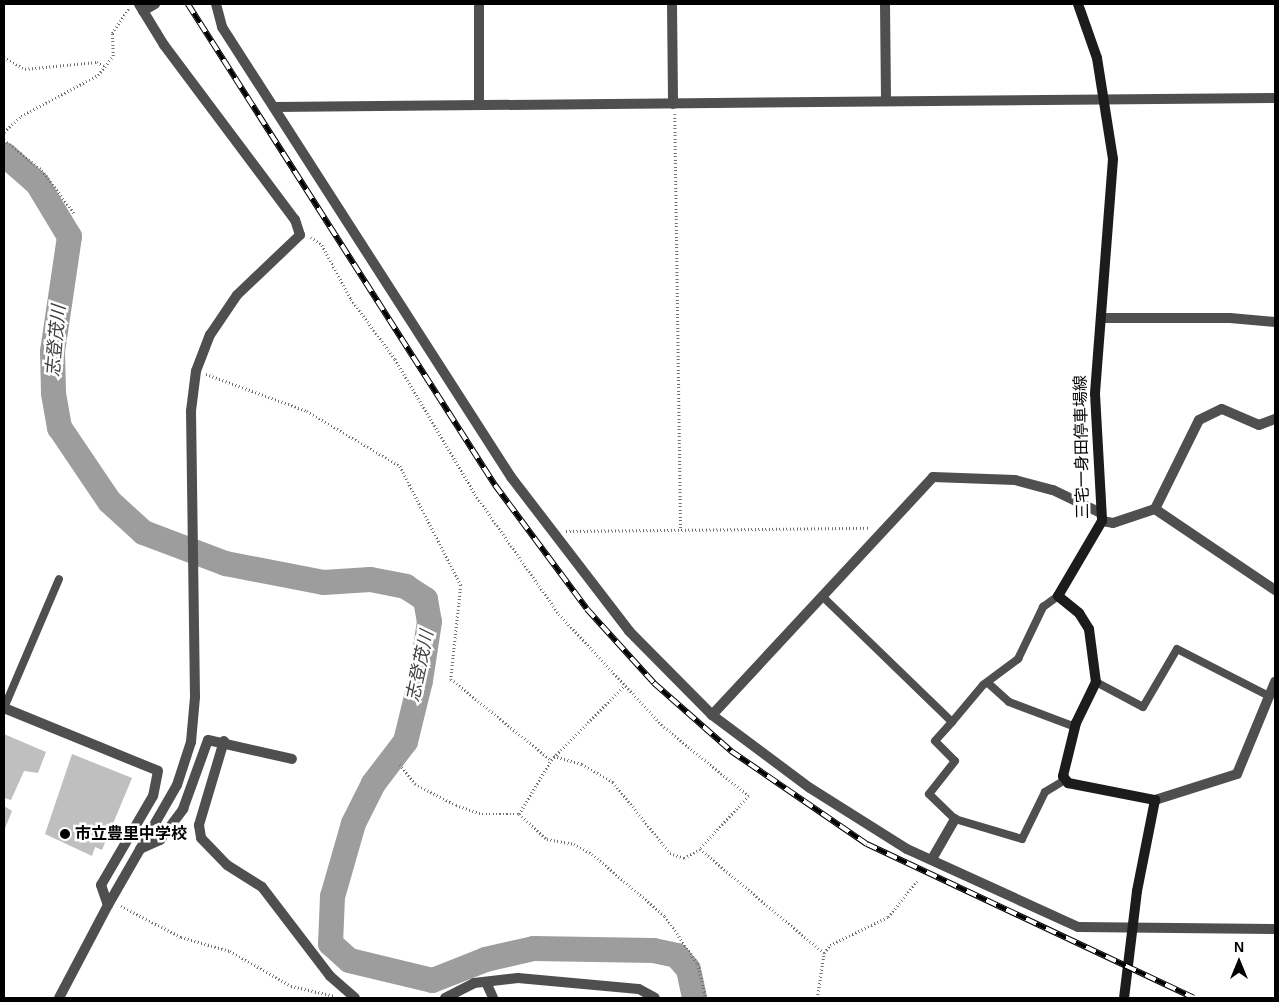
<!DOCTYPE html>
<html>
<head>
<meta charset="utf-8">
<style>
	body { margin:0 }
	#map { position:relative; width:1279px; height:1002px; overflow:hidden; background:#fff; font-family:Arial,"Noto Sans JP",sans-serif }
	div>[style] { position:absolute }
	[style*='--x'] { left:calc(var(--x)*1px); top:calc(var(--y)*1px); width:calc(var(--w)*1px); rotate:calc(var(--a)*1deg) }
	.river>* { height:25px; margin:-12.5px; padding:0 12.5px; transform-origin:12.5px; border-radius:12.5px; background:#9d9d9d }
	.building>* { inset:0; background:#bfbfbf }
	.path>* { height:2.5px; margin-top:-1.25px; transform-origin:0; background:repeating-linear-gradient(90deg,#717171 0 1px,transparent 0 3.5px) }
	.service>* { height:8px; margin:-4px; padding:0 4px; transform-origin:4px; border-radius:4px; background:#4f4f4f }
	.minor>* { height:10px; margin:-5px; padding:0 5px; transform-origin:5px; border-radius:5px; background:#4f4f4f }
	.tertiary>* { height:10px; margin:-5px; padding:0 5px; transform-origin:5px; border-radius:5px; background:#4f4f4f }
	.secondary>* { height:10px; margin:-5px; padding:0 5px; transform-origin:5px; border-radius:5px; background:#1c1c1c }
	.rail>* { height:5.5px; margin-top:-2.75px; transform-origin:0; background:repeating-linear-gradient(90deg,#fff 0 11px,#000 0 22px); box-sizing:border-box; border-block:1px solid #000 }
	.dots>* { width:14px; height:14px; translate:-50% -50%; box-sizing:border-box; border:2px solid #fff; border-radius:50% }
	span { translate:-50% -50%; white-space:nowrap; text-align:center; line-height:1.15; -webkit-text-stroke:5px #fff; paint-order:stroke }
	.street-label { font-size:16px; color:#000 }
	.poi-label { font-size:16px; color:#000; font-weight:700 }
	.left { translate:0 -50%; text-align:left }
	.water-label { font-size:18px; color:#3e3e3e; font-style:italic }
	.frame { position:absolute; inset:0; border:5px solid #000; pointer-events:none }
	.north { position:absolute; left:1214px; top:937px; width:50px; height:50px; -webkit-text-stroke:4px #fff; paint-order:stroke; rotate:0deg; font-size:14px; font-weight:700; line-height:20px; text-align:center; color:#000 }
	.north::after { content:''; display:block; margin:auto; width:18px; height:22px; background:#000; clip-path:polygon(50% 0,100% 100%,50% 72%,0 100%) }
</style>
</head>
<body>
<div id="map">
	<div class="river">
		<div style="--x:4;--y:154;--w:44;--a:41.3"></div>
		<div style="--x:37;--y:183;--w:62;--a:58.9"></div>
		<div style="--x:69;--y:236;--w:116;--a:98.4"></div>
		<div style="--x:52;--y:351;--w:42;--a:88.6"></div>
		<div style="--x:53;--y:393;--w:35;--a:80"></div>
		<div style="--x:59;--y:427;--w:89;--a:56"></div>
		<div style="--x:109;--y:501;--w:46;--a:42.4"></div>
		<div style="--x:143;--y:532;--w:88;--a:20.7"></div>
		<div style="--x:225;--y:563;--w:100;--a:11"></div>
		<div style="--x:323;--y:582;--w:47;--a:-3.7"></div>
		<div style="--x:370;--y:579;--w:36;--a:11"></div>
		<div style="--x:405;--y:586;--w:24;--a:33"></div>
		<div style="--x:425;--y:599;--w:22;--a:80"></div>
		<div style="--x:429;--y:621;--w:60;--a:98.7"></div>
		<div style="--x:420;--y:680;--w:63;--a:103.8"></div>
		<div style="--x:405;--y:741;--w:53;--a:127.3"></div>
		<div style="--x:373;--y:783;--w:45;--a:116.6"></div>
		<div style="--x:353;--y:823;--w:76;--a:106"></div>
		<div style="--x:332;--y:896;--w:47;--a:92.4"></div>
		<div style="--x:330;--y:943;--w:25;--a:42"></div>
		<div style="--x:349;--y:960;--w:85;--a:13.5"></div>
		<div style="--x:432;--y:980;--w:57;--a:-21.6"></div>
		<div style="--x:485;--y:959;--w:49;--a:-12.9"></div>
		<div style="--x:533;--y:948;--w:120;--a:1"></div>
		<div style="--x:653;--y:950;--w:24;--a:12"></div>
		<div style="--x:676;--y:955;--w:18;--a:49"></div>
		<div style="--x:688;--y:969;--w:30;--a:78"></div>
	</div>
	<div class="building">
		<div style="clip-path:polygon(4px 734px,46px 752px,38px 773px,24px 771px,11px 800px,4px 798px)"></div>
		<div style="clip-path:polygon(72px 754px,132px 778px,102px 850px,95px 847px,92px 856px,45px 834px)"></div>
		<div style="clip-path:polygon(4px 806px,12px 811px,4px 831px)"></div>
	</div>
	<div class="path">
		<div style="--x:4;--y:57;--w:24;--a:30"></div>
		<div style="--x:25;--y:69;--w:72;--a:-5.6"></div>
		<div style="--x:97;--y:62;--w:9;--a:27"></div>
		<div style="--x:675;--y:114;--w:416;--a:89.2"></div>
		<div style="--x:4;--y:132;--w:23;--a:-43"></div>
		<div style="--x:21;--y:116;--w:87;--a:-28"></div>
		<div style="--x:98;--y:75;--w:24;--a:-52"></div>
		<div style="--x:113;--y:56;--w:23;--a:-92"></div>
		<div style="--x:112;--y:33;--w:30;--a:-56"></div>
		<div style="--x:4;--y:140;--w:48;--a:38.3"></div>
		<div style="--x:42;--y:170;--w:54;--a:53.3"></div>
		<div style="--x:311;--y:237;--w:14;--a:36"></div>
		<div style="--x:322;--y:245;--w:61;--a:61.8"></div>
		<div style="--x:351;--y:299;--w:74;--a:53.7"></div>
		<div style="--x:395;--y:359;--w:157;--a:59.3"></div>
		<div style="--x:475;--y:494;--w:146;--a:55"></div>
		<div style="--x:559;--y:614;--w:154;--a:47.1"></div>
		<div style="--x:664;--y:727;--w:109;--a:39.1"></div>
		<div style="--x:749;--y:796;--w:72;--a:132.8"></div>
		<div style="--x:700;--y:849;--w:162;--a:40"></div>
		<div style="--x:206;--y:374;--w:108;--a:20.1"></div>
		<div style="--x:307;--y:411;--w:108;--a:30.6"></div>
		<div style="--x:400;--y:466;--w:134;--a:62.9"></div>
		<div style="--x:461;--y:585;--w:95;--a:96.1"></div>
		<div style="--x:451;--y:679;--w:129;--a:39"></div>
		<div style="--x:566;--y:531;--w:304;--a:-0.6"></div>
		<div style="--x:554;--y:756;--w:29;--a:16"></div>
		<div style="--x:582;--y:764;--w:36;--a:30"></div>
		<div style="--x:613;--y:782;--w:91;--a:51.2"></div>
		<div style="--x:670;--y:853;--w:15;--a:20"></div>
		<div style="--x:684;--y:858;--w:18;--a:-29"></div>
		<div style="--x:400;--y:764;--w:25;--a:53"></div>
		<div style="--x:415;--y:784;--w:46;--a:27.1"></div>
		<div style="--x:456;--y:805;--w:28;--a:19"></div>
		<div style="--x:482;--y:814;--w:37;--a:0"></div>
		<div style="--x:519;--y:814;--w:38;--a:42"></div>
		<div style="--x:547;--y:839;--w:27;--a:10"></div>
		<div style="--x:574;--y:844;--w:21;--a:29"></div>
		<div style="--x:592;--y:854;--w:96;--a:40.3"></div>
		<div style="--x:665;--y:916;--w:58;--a:55.5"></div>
		<div style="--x:698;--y:964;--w:35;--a:77"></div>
		<div style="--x:519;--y:814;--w:63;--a:-59.3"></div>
		<div style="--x:551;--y:760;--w:105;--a:-45.4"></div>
		<div style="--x:121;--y:906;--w:68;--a:27.3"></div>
		<div style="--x:181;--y:937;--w:51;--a:15.9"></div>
		<div style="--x:230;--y:951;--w:70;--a:29.8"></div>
		<div style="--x:291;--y:986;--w:45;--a:12.8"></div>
		<div style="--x:817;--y:998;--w:46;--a:-81.2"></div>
		<div style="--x:824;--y:953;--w:10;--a:-53"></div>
		<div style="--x:830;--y:945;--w:64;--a:-25.8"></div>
		<div style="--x:888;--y:917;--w:46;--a:-51.1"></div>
	</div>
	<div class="service">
		<div style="--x:822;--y:596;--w:181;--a:44.1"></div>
		<div style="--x:952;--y:722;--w:48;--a:-50"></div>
		<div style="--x:983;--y:685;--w:44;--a:-36.6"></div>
		<div style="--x:1018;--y:659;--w:58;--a:-64.3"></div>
		<div style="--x:1043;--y:607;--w:19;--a:-36"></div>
		<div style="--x:1096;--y:682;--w:53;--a:28"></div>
		<div style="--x:1143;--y:707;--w:67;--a:-59.6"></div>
		<div style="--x:1177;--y:649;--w:101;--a:27.1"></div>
		<div style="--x:988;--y:683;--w:28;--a:42"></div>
		<div style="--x:1009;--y:702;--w:71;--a:20.7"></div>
		<div style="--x:4;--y:708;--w:140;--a:-66.9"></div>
		<div style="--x:952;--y:722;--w:25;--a:132"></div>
		<div style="--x:935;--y:741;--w:28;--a:45"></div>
		<div style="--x:955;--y:761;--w:42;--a:128.2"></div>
		<div style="--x:929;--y:794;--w:36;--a:44"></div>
		<div style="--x:955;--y:819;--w:70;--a:16.6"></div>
		<div style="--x:1022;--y:839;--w:52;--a:-63.9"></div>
		<div style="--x:1045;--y:792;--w:23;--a:-31"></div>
	</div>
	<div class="minor">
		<div style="--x:216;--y:4;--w:24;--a:75"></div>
		<div style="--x:222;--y:27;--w:535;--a:57.29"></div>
		<div style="--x:511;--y:477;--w:194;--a:52.5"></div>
		<div style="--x:629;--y:631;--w:118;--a:45.3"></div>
		<div style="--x:712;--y:715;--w:122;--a:36.7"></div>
		<div style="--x:810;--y:788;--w:115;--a:32.2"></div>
		<div style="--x:907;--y:849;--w:188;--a:24.5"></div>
		<div style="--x:1078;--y:927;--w:197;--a:0.6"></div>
		<div style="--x:479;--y:4;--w:101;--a:90"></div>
		<div style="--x:672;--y:4;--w:100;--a:89.4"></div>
		<div style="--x:885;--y:4;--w:97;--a:89.4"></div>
		<div style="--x:143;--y:11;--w:14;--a:-30"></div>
		<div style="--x:274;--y:107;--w:1001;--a:-0.52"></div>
		<div style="--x:1101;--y:318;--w:129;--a:0"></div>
		<div style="--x:1230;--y:318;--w:45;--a:5.1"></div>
		<div style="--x:1155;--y:509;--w:99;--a:-63.7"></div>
		<div style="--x:1199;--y:420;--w:25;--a:-26"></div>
		<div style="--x:1222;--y:409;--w:40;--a:23.4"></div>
		<div style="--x:1259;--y:425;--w:17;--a:-21"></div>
		<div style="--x:1102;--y:521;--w:11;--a:10"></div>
		<div style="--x:1113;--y:523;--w:44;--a:-18.4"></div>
		<div style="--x:1155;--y:509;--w:145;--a:34"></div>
		<div style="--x:4;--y:708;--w:166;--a:22.2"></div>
		<div style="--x:158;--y:771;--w:25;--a:101"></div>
		<div style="--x:153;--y:796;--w:103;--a:120.3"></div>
		<div style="--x:101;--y:885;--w:21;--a:71"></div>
		<div style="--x:108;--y:905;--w:105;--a:117.8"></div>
		<div style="--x:712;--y:715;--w:325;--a:-47.1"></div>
		<div style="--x:933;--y:477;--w:82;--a:2.1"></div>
		<div style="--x:1015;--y:480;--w:39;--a:15"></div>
		<div style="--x:1053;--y:490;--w:53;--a:25.6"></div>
		<div style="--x:224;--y:741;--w:88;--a:106.6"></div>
		<div style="--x:199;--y:825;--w:13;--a:81"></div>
		<div style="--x:201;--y:838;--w:37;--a:46"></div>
		<div style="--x:227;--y:865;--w:41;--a:32.2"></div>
		<div style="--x:262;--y:887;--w:112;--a:52.6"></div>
		<div style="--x:330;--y:976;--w:33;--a:41"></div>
		<div style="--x:1155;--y:800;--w:86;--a:-17.6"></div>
		<div style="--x:1237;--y:774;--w:100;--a:-67.6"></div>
		<div style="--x:140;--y:849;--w:22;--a:-24"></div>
		<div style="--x:160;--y:840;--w:39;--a:-53"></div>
		<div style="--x:183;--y:809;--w:73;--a:-70.1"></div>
		<div style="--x:208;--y:740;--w:86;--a:12.7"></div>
		<div style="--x:932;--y:859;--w:46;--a:-60.1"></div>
		<div style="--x:486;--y:982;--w:17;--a:66"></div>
		<div style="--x:445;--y:998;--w:33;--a:-27"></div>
		<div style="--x:474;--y:983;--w:44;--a:-6.5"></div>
		<div style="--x:518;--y:978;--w:121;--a:5.2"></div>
		<div style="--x:639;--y:989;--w:18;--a:29"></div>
	</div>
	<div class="tertiary">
		<div style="--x:108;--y:905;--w:138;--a:-60.1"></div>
		<div style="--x:177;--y:785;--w:45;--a:-72"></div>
		<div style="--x:191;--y:742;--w:45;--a:-84.9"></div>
		<div style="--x:195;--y:697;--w:286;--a:-90.8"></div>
		<div style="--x:191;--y:411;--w:40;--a:-82.9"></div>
		<div style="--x:196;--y:371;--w:39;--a:-69"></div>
		<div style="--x:210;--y:335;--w:48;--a:-56"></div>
		<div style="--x:237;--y:295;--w:87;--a:-43.6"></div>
		<div style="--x:300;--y:235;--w:16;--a:-108"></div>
		<div style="--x:295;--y:220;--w:219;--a:-126.8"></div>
		<div style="--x:164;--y:45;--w:48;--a:-121.4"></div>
	</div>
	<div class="secondary">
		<div style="--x:1078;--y:4;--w:57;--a:70.6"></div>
		<div style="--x:1097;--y:58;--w:102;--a:81"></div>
		<div style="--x:1113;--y:159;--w:236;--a:94.4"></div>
		<div style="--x:1095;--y:394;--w:127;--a:86.8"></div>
		<div style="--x:1102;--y:521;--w:87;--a:120.4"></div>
		<div style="--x:1058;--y:596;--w:27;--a:39"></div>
		<div style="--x:1079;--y:613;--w:19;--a:58"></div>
		<div style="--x:1089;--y:629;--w:53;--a:82.5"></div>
		<div style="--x:1096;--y:682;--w:46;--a:116"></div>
		<div style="--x:1076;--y:723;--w:55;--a:103.8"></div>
		<div style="--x:1063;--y:776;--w:9;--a:54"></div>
		<div style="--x:1068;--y:783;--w:89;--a:11.1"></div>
		<div style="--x:1155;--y:800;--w:93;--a:101.2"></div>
		<div style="--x:1137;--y:891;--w:108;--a:96.9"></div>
	</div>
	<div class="rail">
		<div style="--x:188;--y:4;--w:571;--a:57.45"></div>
		<div style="--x:495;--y:485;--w:154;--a:53.4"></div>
		<div style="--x:587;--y:609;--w:100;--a:47.8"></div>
		<div style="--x:654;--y:683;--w:103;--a:41.4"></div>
		<div style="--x:731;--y:751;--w:165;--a:34.4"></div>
		<div style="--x:867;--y:844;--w:361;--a:25.2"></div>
	</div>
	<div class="dots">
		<div style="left:65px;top:834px;background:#000"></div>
	</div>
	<div class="street-label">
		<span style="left:1082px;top:447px;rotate:-91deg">三宅一身田停車場線</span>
	</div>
	<div class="poi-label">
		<span class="left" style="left:75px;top:834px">市立豊里中学校</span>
	</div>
	<div class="water-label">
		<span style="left:56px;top:341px;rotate:-85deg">志登茂川</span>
		<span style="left:420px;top:666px;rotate:-78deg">志登茂川</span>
	</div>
	<div class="frame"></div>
	<div class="north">N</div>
</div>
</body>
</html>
